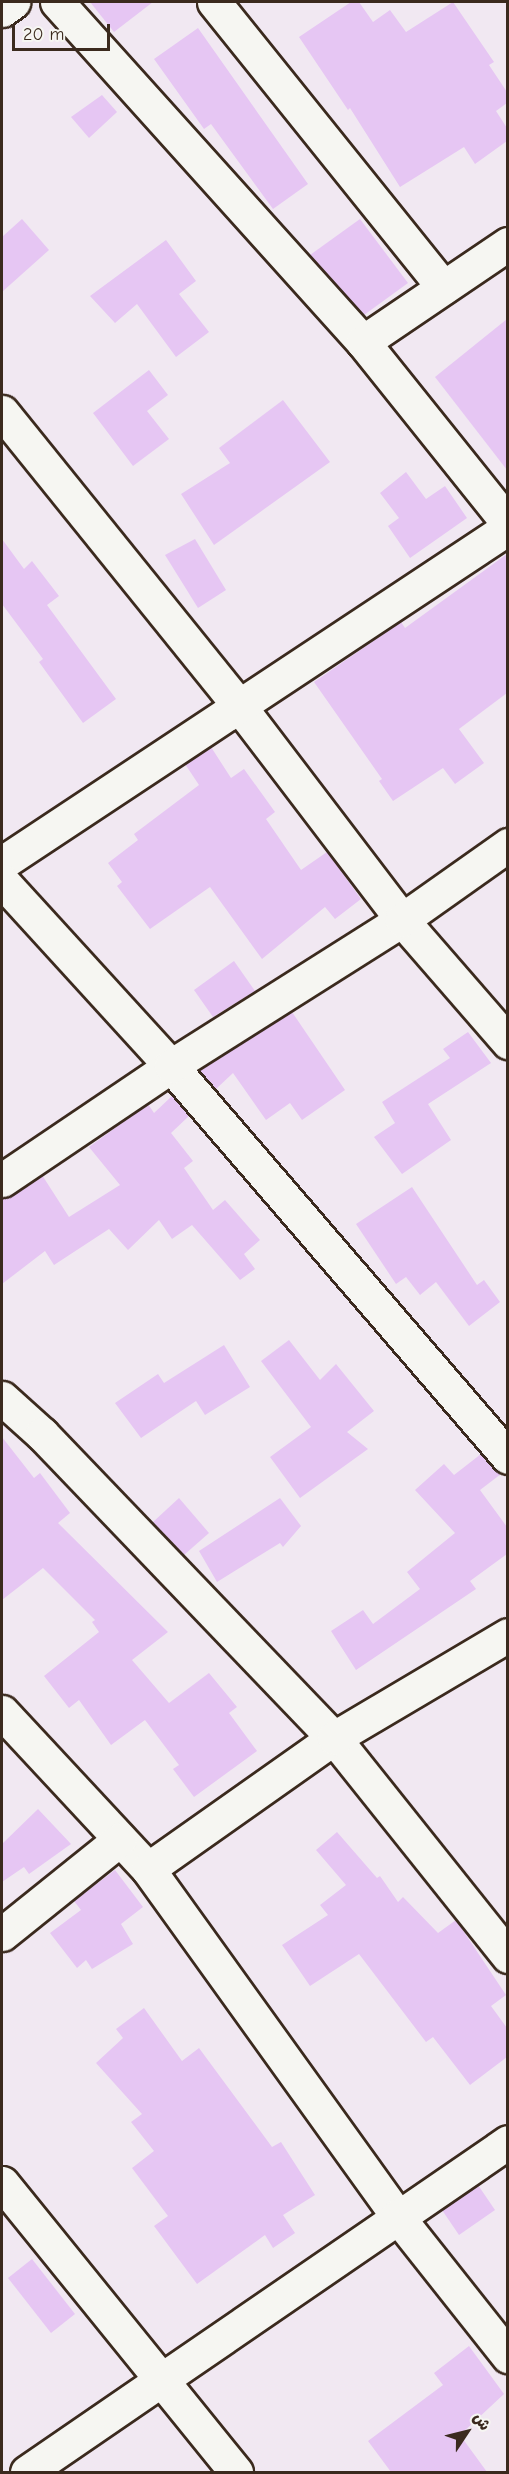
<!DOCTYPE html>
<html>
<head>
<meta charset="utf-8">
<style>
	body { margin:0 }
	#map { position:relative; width:509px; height:2474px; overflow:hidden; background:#f1e8f2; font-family:"Comic Neue","Playpen Sans Arabic",sans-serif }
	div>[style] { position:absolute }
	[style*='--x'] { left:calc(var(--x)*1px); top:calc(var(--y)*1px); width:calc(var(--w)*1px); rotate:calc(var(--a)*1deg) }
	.building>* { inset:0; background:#e6c6f3 }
	.roads { filter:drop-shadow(2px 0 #3b2a1e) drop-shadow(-2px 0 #3b2a1e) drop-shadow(0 2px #3b2a1e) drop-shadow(0 -2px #3b2a1e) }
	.street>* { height:33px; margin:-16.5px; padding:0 16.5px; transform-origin:16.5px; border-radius:16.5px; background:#f6f6f2 }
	span { translate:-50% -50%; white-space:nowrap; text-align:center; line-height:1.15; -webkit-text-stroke:4.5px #f6f6f2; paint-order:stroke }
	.frame { position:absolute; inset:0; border:3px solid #3b2a1e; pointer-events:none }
	.north { position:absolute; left:437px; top:2402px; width:60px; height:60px; -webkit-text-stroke:4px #f6f6f2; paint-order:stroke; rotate:55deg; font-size:16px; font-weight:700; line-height:24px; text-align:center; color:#3b2a1e }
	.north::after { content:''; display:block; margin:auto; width:21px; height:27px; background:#3b2a1e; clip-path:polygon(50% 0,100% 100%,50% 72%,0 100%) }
	.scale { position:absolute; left:12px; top:24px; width:98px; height:27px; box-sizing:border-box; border:3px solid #3b2a1e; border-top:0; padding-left:8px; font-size:18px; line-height:21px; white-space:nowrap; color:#3b2a1e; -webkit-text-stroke:4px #f6f6f2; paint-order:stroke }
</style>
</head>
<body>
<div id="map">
	<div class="building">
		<div style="clip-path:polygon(90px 2px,153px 2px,114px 32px)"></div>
		<div style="clip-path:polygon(351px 2px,359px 2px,373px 22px,390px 10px,406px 32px,453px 2px,494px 62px,489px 65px,507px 92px,507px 103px,496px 111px,507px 128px,507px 141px,475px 164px,464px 147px,400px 187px,350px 108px,348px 110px,299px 37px)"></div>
		<div style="clip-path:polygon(198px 28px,308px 184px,273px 209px,211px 124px,204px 129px,154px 59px)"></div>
		<div style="clip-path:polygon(102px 95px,117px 112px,89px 138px,71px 117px)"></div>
		<div style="clip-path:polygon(22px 219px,49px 250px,2px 292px,2px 237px)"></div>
		<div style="clip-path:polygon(360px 219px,408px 283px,364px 315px,310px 255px)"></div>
		<div style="clip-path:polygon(166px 240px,196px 281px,179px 294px,209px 332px,176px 357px,137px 304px,115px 323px,90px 296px)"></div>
		<div style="clip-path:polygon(507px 319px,507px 470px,435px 377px)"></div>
		<div style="clip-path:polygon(149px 370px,168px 395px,147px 411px,169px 439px,133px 466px,93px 413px)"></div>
		<div style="clip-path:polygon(283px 400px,330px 462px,214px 545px,181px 494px,230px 463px,219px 448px)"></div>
		<div style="clip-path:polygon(406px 472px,426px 499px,445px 486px,467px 518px,410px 558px,388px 526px,399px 518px,380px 493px)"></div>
		<div style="clip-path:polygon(2px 539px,24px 569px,32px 561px,59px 596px,47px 605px,116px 699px,83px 723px,39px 662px,43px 659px,2px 604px)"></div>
		<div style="clip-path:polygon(195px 539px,226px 590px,198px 608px,165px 555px)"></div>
		<div style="clip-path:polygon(507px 554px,507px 693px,459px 729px,484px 763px,455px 784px,443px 768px,393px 801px,379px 781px,382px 779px,314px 682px,401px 622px,405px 628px)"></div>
		<div style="clip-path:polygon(211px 747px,231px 778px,244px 769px,275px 812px,266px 819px,301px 870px,327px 852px,361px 899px,335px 919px,325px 907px,262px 959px,210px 887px,150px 929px,117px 886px,122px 882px,108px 863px,138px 840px,134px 834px,199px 785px,185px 764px)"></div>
		<div style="clip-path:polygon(234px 961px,255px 991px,213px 1017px,194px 990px)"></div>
		<div style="clip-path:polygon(292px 1012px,345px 1090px,302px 1120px,290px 1103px,266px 1120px,233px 1073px,216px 1089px,199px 1070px)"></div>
		<div style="clip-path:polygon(468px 1032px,491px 1063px,428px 1104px,451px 1140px,402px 1174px,374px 1137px,395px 1123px,382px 1102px,450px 1058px,443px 1049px)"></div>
		<div style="clip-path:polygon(172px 1096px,189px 1116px,171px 1133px,193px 1161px,184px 1168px,213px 1210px,225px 1200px,260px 1240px,244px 1254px,255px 1269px,240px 1280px,192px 1225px,172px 1239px,159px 1220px,128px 1250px,109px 1229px,54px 1265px,45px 1251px,2px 1284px,2px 1198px,42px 1175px,69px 1217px,120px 1185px,89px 1147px,148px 1104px,154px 1113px)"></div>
		<div style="clip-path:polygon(412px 1187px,477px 1285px,484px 1280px,500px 1302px,469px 1326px,436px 1282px,420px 1295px,406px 1277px,396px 1284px,356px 1224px)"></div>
		<div style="clip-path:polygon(289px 1340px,320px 1380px,336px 1364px,374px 1411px,347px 1432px,368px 1449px,300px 1498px,270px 1457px,311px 1427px,261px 1361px)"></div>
		<div style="clip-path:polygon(224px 1345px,250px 1387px,205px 1415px,196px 1401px,141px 1438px,115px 1403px,158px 1374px,164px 1383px)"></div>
		<div style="clip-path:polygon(2px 1437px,34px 1478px,40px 1473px,70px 1513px,58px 1523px,168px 1632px,132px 1660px,169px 1703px,209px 1673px,237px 1707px,229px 1713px,257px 1751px,194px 1797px,173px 1769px,179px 1765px,145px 1720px,111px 1745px,79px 1700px,69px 1708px,44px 1676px,99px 1632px,92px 1622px,95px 1620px,43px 1568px,2px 1600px)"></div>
		<div style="clip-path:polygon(481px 1454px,501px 1474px,480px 1490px,507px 1527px,507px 1554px,470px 1581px,476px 1589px,356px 1670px,331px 1631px,363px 1610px,373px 1624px,420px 1589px,407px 1572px,455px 1533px,415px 1490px,444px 1464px,454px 1475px)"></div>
		<div style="clip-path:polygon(179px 1498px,209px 1533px,184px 1555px,153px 1522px)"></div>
		<div style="clip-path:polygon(280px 1498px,301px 1526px,283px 1547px,280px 1543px,217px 1582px,199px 1551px)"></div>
		<div style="clip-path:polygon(38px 1809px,71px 1844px,29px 1874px,24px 1867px,2px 1882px,2px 1844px)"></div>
		<div style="clip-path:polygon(337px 1832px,377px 1878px,380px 1876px,398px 1902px,403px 1897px,438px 1933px,456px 1920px,506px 1995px,491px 2006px,507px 2028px,507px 2057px,470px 2085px,433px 2037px,426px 2042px,359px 1954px,310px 1986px,282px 1945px,328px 1915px,320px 1905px,346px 1885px,316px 1850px)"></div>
		<div style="clip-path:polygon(115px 1870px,143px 1907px,121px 1924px,133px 1944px,92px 1969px,86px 1960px,77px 1968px,50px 1933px,81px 1910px,74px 1901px)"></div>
		<div style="clip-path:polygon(144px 2008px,182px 2061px,199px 2048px,272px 2147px,281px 2142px,315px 2195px,283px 2215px,295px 2233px,273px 2248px,265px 2235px,197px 2284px,154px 2226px,168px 2216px,132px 2168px,154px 2151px,131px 2122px,142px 2114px,96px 2063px,123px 2038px,116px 2029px)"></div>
		<div style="clip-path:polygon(478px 2185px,495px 2210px,459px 2235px,442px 2210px)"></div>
		<div style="clip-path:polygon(32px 2259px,75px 2314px,51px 2333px,8px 2278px)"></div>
		<div style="clip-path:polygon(469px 2346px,504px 2394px,460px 2435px,487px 2472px,391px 2472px,368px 2441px,443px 2385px,434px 2373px)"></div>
	</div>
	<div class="roads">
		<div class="street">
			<div style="--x:57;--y:2;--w:457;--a:48"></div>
			<div style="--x:363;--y:342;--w:232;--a:51.3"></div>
			<div style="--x:214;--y:2;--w:366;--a:51.2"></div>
			<div style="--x:2;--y:10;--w:14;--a:-36"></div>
			<div style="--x:363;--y:342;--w:175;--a:-34.1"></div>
			<div style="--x:2;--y:412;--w:379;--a:51.1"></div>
			<div style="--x:240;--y:707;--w:268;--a:52.7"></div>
			<div style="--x:402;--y:920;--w:162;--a:49"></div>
			<div style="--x:2;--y:863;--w:607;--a:-33.51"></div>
			<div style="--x:2;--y:881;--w:251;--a:47.6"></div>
			<div style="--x:171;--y:1066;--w:516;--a:49.24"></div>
			<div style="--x:2;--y:1180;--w:204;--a:-34"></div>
			<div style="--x:171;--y:1066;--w:273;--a:-32.3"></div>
			<div style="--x:402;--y:920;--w:130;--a:-35.3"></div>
			<div style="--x:2;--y:1398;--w:54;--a:42"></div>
			<div style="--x:42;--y:1434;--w:422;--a:46.2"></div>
			<div style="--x:334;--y:1738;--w:279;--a:51.4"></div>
			<div style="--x:2;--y:1712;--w:214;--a:47.1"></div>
			<div style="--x:148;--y:1869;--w:427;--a:54.3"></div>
			<div style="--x:397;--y:2216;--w:179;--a:51.6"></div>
			<div style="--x:148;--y:1869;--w:228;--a:-35.2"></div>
			<div style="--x:334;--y:1738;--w:202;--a:-30.6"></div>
			<div style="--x:2;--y:1934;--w:151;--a:-38.8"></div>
			<div style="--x:2;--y:2183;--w:372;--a:51"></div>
			<div style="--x:27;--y:2472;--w:583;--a:-34.45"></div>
		</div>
	</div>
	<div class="frame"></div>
	<div class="north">ش</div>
	<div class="scale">20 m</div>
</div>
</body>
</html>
